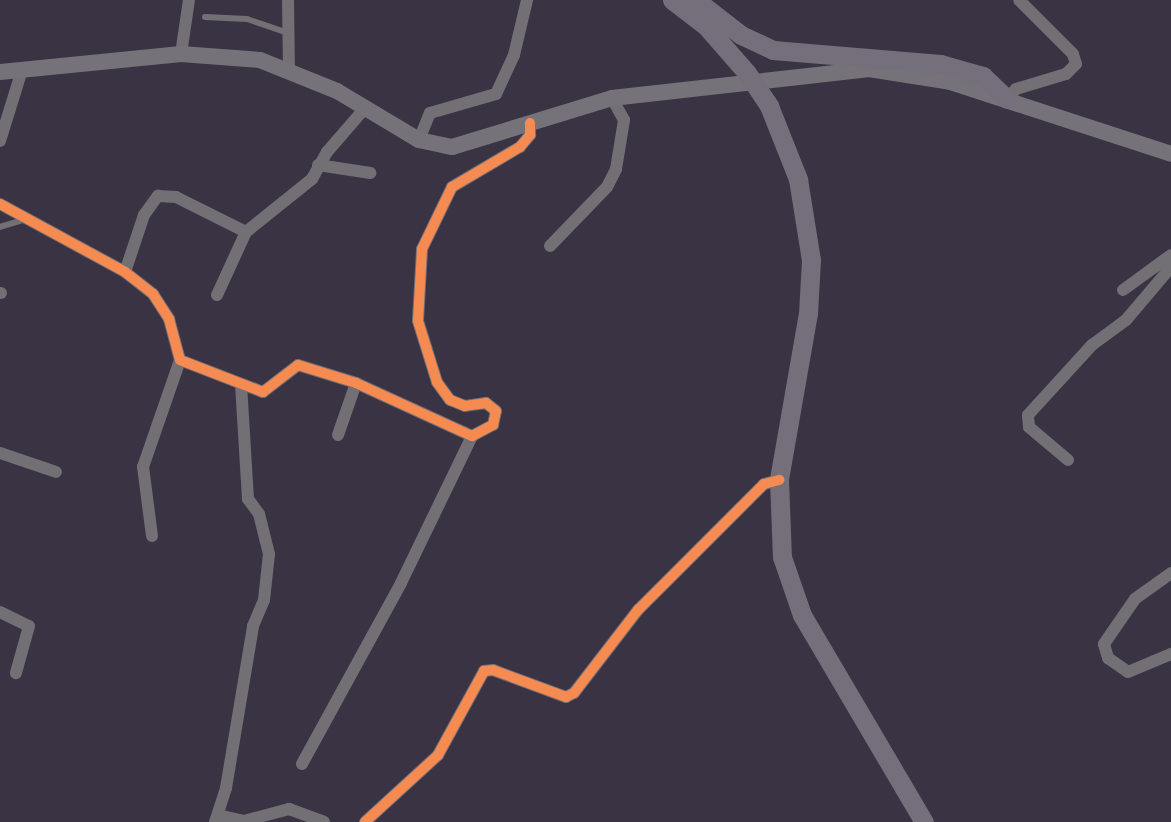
<!DOCTYPE html>
<html>
<head>
<meta charset="utf-8">
<style>
	body { margin:0 }
	#map { position:relative; width:1171px; height:822px; overflow:hidden; background:#3a3343; font-family:"Public Sans",sans-serif }
	div>[style] { position:absolute }
	[style*='--x'] { left:calc(var(--x)*1px); top:calc(var(--y)*1px); width:calc(var(--w)*1px); rotate:calc(var(--a)*1deg) }
	.service>* { height:6px; margin:-3px; padding:0 3px; transform-origin:3px; border-radius:3px; background:#726f75 }
	.minor>* { height:12px; margin:-6px; padding:0 6px; transform-origin:6px; border-radius:6px; background:#726f75 }
	.secondary>* { height:16px; margin:-8px; padding:0 8px; transform-origin:8px; border-radius:8px; background:#76727a }
	.primary>* { height:19px; margin:-9.5px; padding:0 9.5px; transform-origin:9.5px; border-radius:9.5px; background:#746f7a }
	.cycleway>* { height:10px; margin:-5px; padding:0 5px; transform-origin:5px; border-radius:5px; background:#f68b52 }
	span { translate:-50% -50%; white-space:nowrap; text-align:center; line-height:1.15; -webkit-text-stroke:6px #2f233e; paint-order:stroke }
</style>
</head>
<body>
<div id="map">
	<div class="service">
		<div style="--x:205;--y:17;--w:42;--a:2.7"></div>
		<div style="--x:247;--y:19;--w:43;--a:18.9"></div>
		<div style="--x:0;--y:227;--w:28;--a:-17"></div>
	</div>
	<div class="minor">
		<div style="--x:288;--y:0;--w:68;--a:89.2"></div>
		<div style="--x:181;--y:54;--w:55;--a:-81.6"></div>
		<div style="--x:1007;--y:99;--w:13;--a:-48"></div>
		<div style="--x:1016;--y:89;--w:52;--a:-16.7"></div>
		<div style="--x:1066;--y:74;--w:14;--a:-45"></div>
		<div style="--x:1076;--y:64;--w:10;--a:-107"></div>
		<div style="--x:1073;--y:54;--w:76;--a:-135"></div>
		<div style="--x:419;--y:140;--w:29;--a:-68"></div>
		<div style="--x:430;--y:113;--w:69;--a:-16.1"></div>
		<div style="--x:496;--y:94;--w:43;--a:-65.2"></div>
		<div style="--x:514;--y:55;--w:57;--a:-76.7"></div>
		<div style="--x:0;--y:141;--w:71;--a:-72.8"></div>
		<div style="--x:318;--y:165;--w:53;--a:8.7"></div>
		<div style="--x:0;--y:204;--w:142;--a:28.5"></div>
		<div style="--x:125;--y:272;--w:36;--a:38"></div>
		<div style="--x:153;--y:294;--w:30;--a:57"></div>
		<div style="--x:169;--y:319;--w:42;--a:75"></div>
		<div style="--x:180;--y:360;--w:89;--a:21.1"></div>
		<div style="--x:263;--y:392;--w:44;--a:-37.6"></div>
		<div style="--x:298;--y:365;--w:61;--a:17.2"></div>
		<div style="--x:356;--y:383;--w:128;--a:24.6"></div>
		<div style="--x:472;--y:436;--w:24;--a:-28"></div>
		<div style="--x:493;--y:425;--w:14;--a:-78"></div>
		<div style="--x:496;--y:411;--w:13;--a:-141"></div>
		<div style="--x:486;--y:403;--w:21;--a:172"></div>
		<div style="--x:465;--y:406;--w:16;--a:-158"></div>
		<div style="--x:450;--y:400;--w:22;--a:-126"></div>
		<div style="--x:437;--y:382;--w:64;--a:-107.3"></div>
		<div style="--x:418;--y:321;--w:72;--a:-86.8"></div>
		<div style="--x:422;--y:249;--w:69;--a:-64.2"></div>
		<div style="--x:452;--y:187;--w:79;--a:-30.5"></div>
		<div style="--x:520;--y:147;--w:16;--a:-50"></div>
		<div style="--x:530;--y:135;--w:12;--a:-90"></div>
		<div style="--x:550;--y:246;--w:82;--a:-46"></div>
		<div style="--x:607;--y:187;--w:20;--a:-63"></div>
		<div style="--x:616;--y:169;--w:50;--a:-80.7"></div>
		<div style="--x:624;--y:120;--w:25;--a:-119"></div>
		<div style="--x:125;--y:272;--w:60;--a:-71.6"></div>
		<div style="--x:144;--y:215;--w:24;--a:-54"></div>
		<div style="--x:158;--y:196;--w:18;--a:3"></div>
		<div style="--x:176;--y:197;--w:78;--a:26.6"></div>
		<div style="--x:246;--y:232;--w:85;--a:-38.8"></div>
		<div style="--x:312;--y:179;--w:31;--a:-61"></div>
		<div style="--x:327;--y:152;--w:60;--a:-49.1"></div>
		<div style="--x:1123;--y:290;--w:59;--a:-36.1"></div>
		<div style="--x:0;--y:293;--w:1;--a:0"></div>
		<div style="--x:217;--y:295;--w:69;--a:-65.3"></div>
		<div style="--x:338;--y:435;--w:55;--a:-70.9"></div>
		<div style="--x:0;--y:453;--w:59;--a:18.7"></div>
		<div style="--x:1068;--y:460;--w:51;--a:-139.8"></div>
		<div style="--x:1029;--y:427;--w:12;--a:-95"></div>
		<div style="--x:1028;--y:415;--w:95;--a:-47.6"></div>
		<div style="--x:1092;--y:345;--w:42;--a:-36.3"></div>
		<div style="--x:1126;--y:320;--w:70;--a:-49.7"></div>
		<div style="--x:152;--y:536;--w:70;--a:-97.4"></div>
		<div style="--x:143;--y:467;--w:113;--a:-70.9"></div>
		<div style="--x:1171;--y:573;--w:44;--a:144.2"></div>
		<div style="--x:1135;--y:599;--w:55;--a:124.6"></div>
		<div style="--x:1104;--y:644;--w:15;--a:74"></div>
		<div style="--x:1108;--y:658;--w:24;--a:35"></div>
		<div style="--x:1128;--y:672;--w:47;--a:-22.7"></div>
		<div style="--x:0;--y:612;--w:32;--a:26"></div>
		<div style="--x:29;--y:626;--w:49;--a:105.5"></div>
		<div style="--x:302;--y:764;--w:206;--a:-61.3"></div>
		<div style="--x:401;--y:583;--w:163;--a:-64.2"></div>
		<div style="--x:218;--y:815;--w:27;--a:13"></div>
		<div style="--x:244;--y:821;--w:47;--a:-14.9"></div>
		<div style="--x:289;--y:809;--w:37;--a:20"></div>
		<div style="--x:215;--y:822;--w:36;--a:-72"></div>
		<div style="--x:226;--y:788;--w:164;--a:-80.5"></div>
		<div style="--x:253;--y:626;--w:28;--a:-67"></div>
		<div style="--x:264;--y:600;--w:46;--a:-83.8"></div>
		<div style="--x:269;--y:554;--w:41;--a:-104"></div>
		<div style="--x:259;--y:514;--w:19;--a:-126"></div>
		<div style="--x:248;--y:499;--w:114;--a:-93.5"></div>
		<div style="--x:365;--y:822;--w:99;--a:-42.5"></div>
		<div style="--x:438;--y:755;--w:96;--a:-61.3"></div>
		<div style="--x:484;--y:671;--w:9;--a:-6"></div>
		<div style="--x:493;--y:670;--w:78;--a:20.3"></div>
		<div style="--x:566;--y:697;--w:9;--a:-27"></div>
		<div style="--x:574;--y:693;--w:105;--a:-52.4"></div>
		<div style="--x:638;--y:610;--w:178;--a:-45"></div>
		<div style="--x:764;--y:484;--w:16;--a:-15"></div>
	</div>
	<div class="secondary">
		<div style="--x:0;--y:72;--w:182;--a:-5.7"></div>
		<div style="--x:181;--y:54;--w:79;--a:4.3"></div>
		<div style="--x:260;--y:60;--w:83;--a:21.9"></div>
		<div style="--x:337;--y:91;--w:96;--a:30.9"></div>
		<div style="--x:419;--y:140;--w:34;--a:12"></div>
		<div style="--x:452;--y:147;--w:167;--a:-17"></div>
		<div style="--x:612;--y:98;--w:259;--a:-6.4"></div>
		<div style="--x:869;--y:69;--w:82;--a:9.1"></div>
		<div style="--x:950;--y:82;--w:232;--a:18"></div>
	</div>
	<div class="primary">
		<div style="--x:672;--y:0;--w:43;--a:37.4"></div>
		<div style="--x:706;--y:26;--w:62;--a:48.9"></div>
		<div style="--x:747;--y:73;--w:40;--a:56"></div>
		<div style="--x:769;--y:106;--w:79;--a:68.3"></div>
		<div style="--x:798;--y:179;--w:82;--a:80.9"></div>
		<div style="--x:811;--y:260;--w:53;--a:93.2"></div>
		<div style="--x:808;--y:313;--w:169;--a:99.9"></div>
		<div style="--x:779;--y:480;--w:77;--a:87.8"></div>
		<div style="--x:782;--y:557;--w:61;--a:71"></div>
		<div style="--x:802;--y:615;--w:240;--a:59.5"></div>
		<div style="--x:696;--y:0;--w:57;--a:37.9"></div>
		<div style="--x:741;--y:35;--w:35;--a:25"></div>
		<div style="--x:773;--y:50;--w:168;--a:4.8"></div>
		<div style="--x:940;--y:64;--w:45;--a:15.6"></div>
		<div style="--x:983;--y:76;--w:33;--a:44"></div>
	</div>
	<div class="cycleway">
		<div style="--x:0;--y:204;--w:142;--a:28.5"></div>
		<div style="--x:125;--y:272;--w:36;--a:38"></div>
		<div style="--x:153;--y:294;--w:30;--a:57"></div>
		<div style="--x:169;--y:319;--w:42;--a:75"></div>
		<div style="--x:180;--y:360;--w:89;--a:21.1"></div>
		<div style="--x:263;--y:392;--w:44;--a:-37.6"></div>
		<div style="--x:298;--y:365;--w:61;--a:17.2"></div>
		<div style="--x:356;--y:383;--w:128;--a:24.6"></div>
		<div style="--x:472;--y:436;--w:24;--a:-28"></div>
		<div style="--x:493;--y:425;--w:14;--a:-78"></div>
		<div style="--x:496;--y:411;--w:13;--a:-141"></div>
		<div style="--x:486;--y:403;--w:21;--a:172"></div>
		<div style="--x:465;--y:406;--w:16;--a:-158"></div>
		<div style="--x:450;--y:400;--w:22;--a:-126"></div>
		<div style="--x:437;--y:382;--w:64;--a:-107.3"></div>
		<div style="--x:418;--y:321;--w:72;--a:-86.8"></div>
		<div style="--x:422;--y:249;--w:69;--a:-64.2"></div>
		<div style="--x:452;--y:187;--w:79;--a:-30.5"></div>
		<div style="--x:520;--y:147;--w:16;--a:-50"></div>
		<div style="--x:530;--y:135;--w:12;--a:-90"></div>
		<div style="--x:365;--y:822;--w:99;--a:-42.5"></div>
		<div style="--x:438;--y:755;--w:96;--a:-61.3"></div>
		<div style="--x:484;--y:671;--w:9;--a:-6"></div>
		<div style="--x:493;--y:670;--w:78;--a:20.3"></div>
		<div style="--x:566;--y:697;--w:9;--a:-27"></div>
		<div style="--x:574;--y:693;--w:105;--a:-52.4"></div>
		<div style="--x:638;--y:610;--w:178;--a:-45"></div>
		<div style="--x:764;--y:484;--w:16;--a:-15"></div>
	</div>
</div>
</body>
</html>
